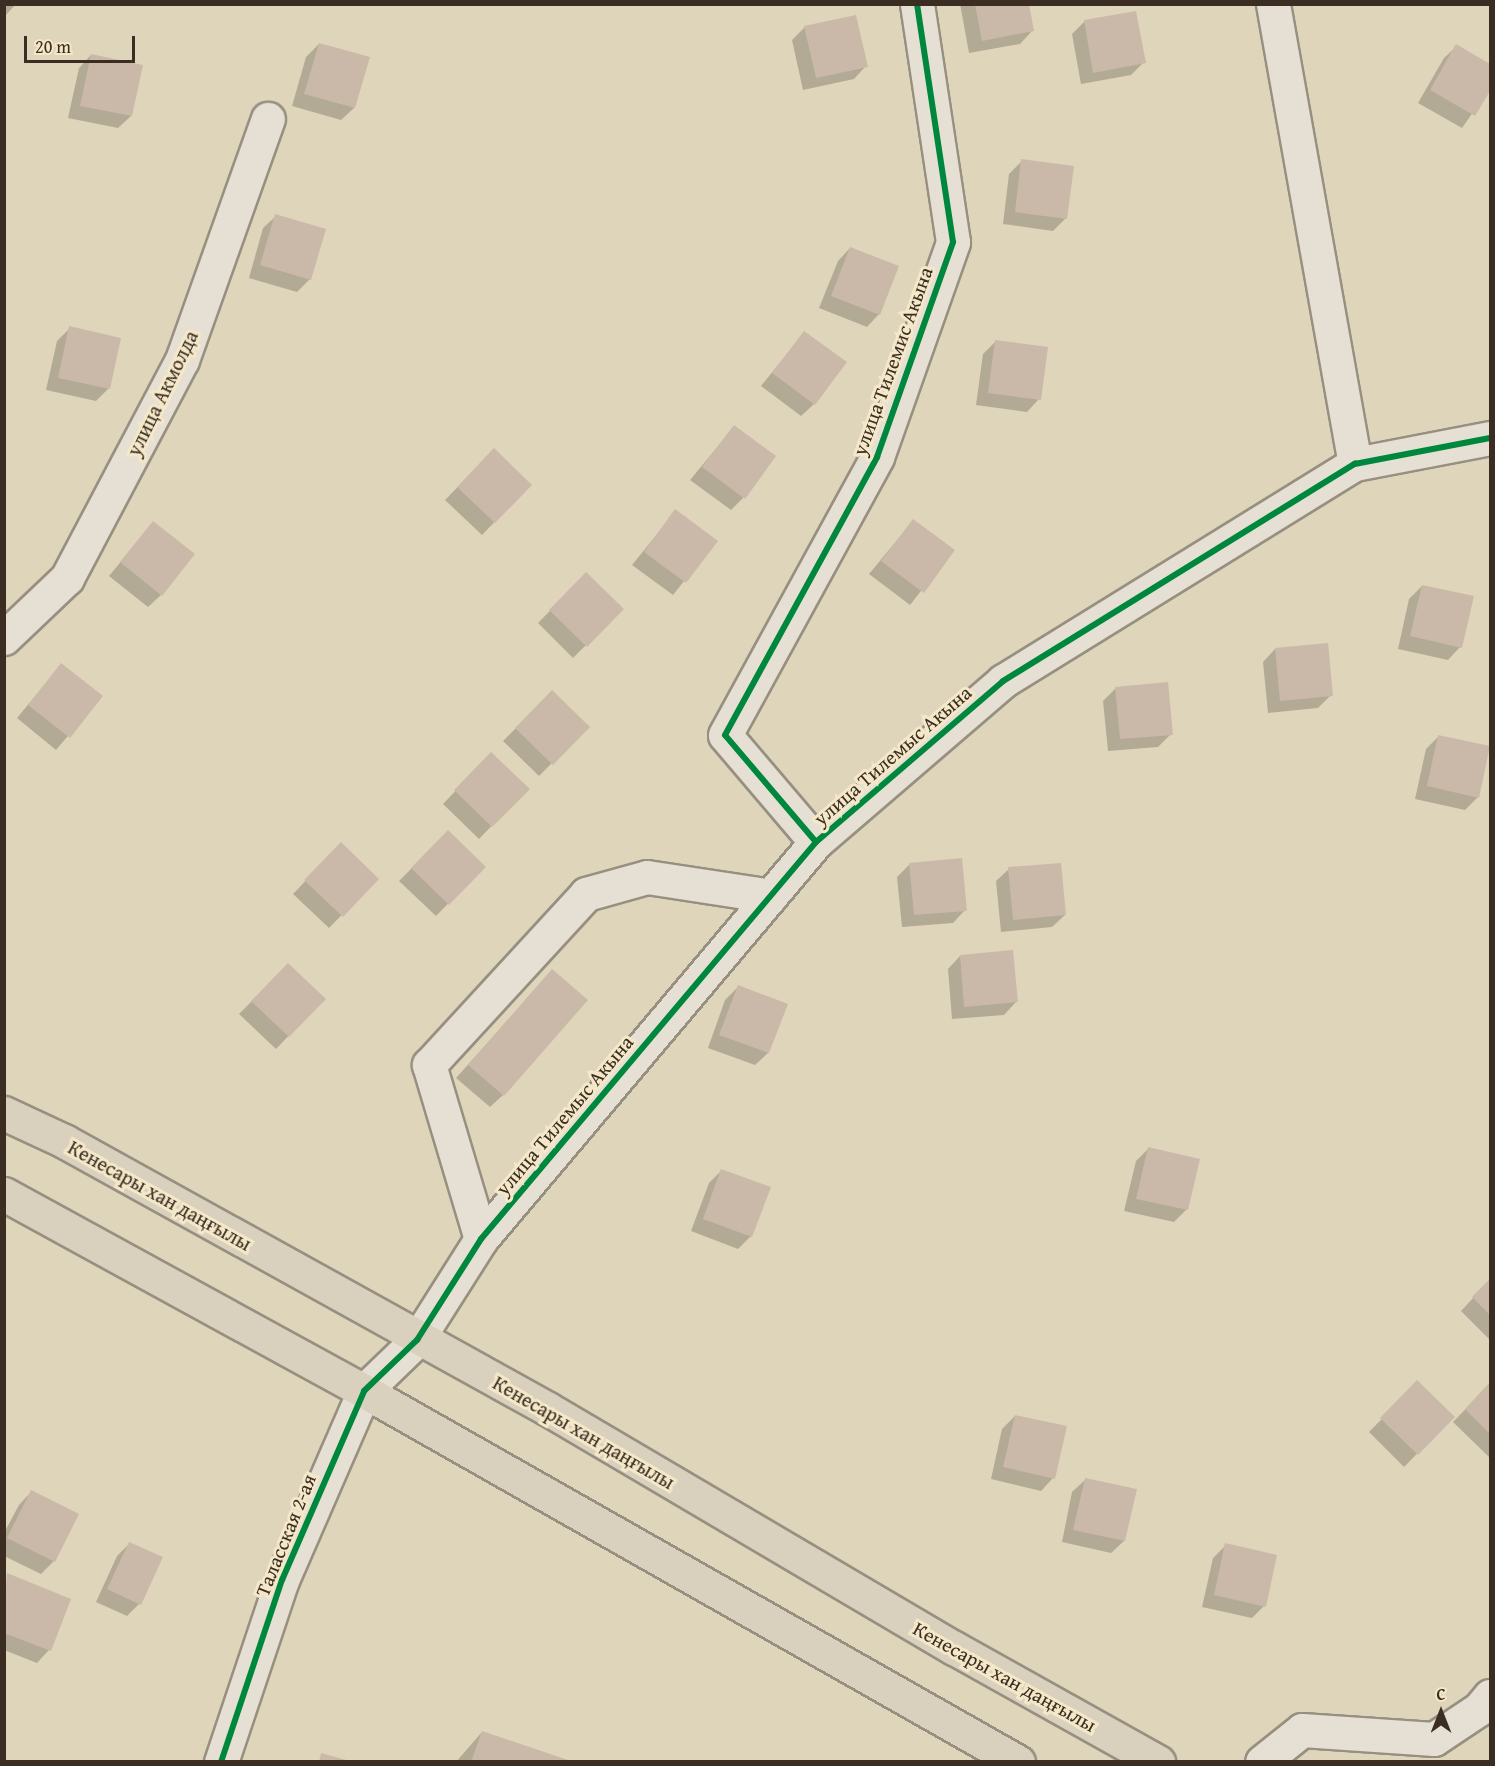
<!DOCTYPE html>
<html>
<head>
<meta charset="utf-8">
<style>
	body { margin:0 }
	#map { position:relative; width:1495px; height:1766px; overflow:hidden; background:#dfd5bb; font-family:"Gentium Book Plus",serif }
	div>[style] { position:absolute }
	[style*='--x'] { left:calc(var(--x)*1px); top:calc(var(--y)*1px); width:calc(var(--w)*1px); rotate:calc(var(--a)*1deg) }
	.shadow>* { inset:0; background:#0003 }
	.building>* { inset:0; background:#cab9a8 }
	.roads { filter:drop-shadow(2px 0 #979080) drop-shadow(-2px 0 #979080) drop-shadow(0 2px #979080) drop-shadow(0 -2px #979080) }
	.minor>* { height:33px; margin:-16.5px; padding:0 16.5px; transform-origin:16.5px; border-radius:16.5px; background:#e5e0d3 }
	.major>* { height:33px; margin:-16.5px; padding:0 16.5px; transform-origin:16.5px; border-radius:16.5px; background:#d9d1be }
	.cycleway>* { height:6px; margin:-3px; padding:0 3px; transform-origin:3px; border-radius:3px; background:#00873e }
	span { translate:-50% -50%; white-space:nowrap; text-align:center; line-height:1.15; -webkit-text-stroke:6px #f4e8c9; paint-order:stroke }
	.street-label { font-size:20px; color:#3b2d22 }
	.frame { position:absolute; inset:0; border:6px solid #3b2d22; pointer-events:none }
	.north { position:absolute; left:1411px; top:1682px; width:60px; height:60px; -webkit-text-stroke:4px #f4e8c9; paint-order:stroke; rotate:0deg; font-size:16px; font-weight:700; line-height:24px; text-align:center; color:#3b2d22 }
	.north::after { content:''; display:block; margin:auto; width:21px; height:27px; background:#3b2d22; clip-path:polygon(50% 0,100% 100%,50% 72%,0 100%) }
	.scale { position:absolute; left:24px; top:36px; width:111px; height:27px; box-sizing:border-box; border:3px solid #3b2d22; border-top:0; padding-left:8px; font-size:18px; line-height:21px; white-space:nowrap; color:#3b2d22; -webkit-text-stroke:4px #f4e8c9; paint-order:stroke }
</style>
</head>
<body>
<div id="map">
	<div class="shadow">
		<div style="clip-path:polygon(4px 4px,16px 4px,4px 17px)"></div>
		<div style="clip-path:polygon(960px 4px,1028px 4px,1032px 31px,1020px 44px,969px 53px)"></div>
		<div style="clip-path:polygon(1084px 22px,1144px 62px,1131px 75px,1081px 84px,1072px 34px)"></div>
		<div style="clip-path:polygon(805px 27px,866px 66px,854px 79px,803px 90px,792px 40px)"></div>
		<div style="clip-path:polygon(319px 44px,354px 108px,341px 120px,292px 106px,306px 57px)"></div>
		<div style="clip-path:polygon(1457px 46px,1490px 66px,1490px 88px,1462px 128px,1418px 103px,1444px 58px)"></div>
		<div style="clip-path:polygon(91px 55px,131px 116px,118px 128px,68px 118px,79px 68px)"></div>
		<div style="clip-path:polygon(1022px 161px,1066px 218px,1053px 231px,1003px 224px,1009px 174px)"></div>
		<div style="clip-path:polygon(276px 216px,310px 279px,297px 292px,249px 278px,263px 228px)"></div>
		<div style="clip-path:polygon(850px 248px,879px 314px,867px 327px,819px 308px,838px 261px)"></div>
		<div style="clip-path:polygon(70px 328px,109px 388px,96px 401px,46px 390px,57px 341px)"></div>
		<div style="clip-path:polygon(804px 333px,814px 404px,801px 416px,761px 386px)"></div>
		<div style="clip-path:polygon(995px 342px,1039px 399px,1027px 412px,976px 405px,983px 354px)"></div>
		<div style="clip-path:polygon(734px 427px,743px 498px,731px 510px,690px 480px)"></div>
		<div style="clip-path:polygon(494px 450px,530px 485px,482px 535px,445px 500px)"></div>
		<div style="clip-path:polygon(676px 511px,716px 541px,673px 595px,632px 565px)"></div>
		<div style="clip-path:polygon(913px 521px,953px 550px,910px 605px,869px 574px)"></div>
		<div style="clip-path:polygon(153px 523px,161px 595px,148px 607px,109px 576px)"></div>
		<div style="clip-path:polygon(586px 574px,622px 609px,573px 658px,538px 623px)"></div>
		<div style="clip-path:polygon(1422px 586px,1460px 647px,1448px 660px,1398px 649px,1409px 599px)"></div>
		<div style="clip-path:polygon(1275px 649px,1331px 695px,1318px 708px,1268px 713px,1263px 662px)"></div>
		<div style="clip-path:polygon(61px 665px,101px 697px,56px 750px,17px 718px)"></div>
		<div style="clip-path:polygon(1116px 688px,1171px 734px,1158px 747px,1108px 751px,1103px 701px)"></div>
		<div style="clip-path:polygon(552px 692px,588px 727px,539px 776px,503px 741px)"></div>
		<div style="clip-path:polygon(1439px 736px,1478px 797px,1465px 810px,1415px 799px,1426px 749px)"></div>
		<div style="clip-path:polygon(491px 754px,527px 789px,479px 839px,443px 804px)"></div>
		<div style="clip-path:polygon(448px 832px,484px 867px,436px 916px,399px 881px)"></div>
		<div style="clip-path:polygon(341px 844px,377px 879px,329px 928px,293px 894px)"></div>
		<div style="clip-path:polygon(910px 864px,965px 910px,953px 923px,902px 927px,897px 877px)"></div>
		<div style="clip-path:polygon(1009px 869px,1065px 915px,1052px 927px,1001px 932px,996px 881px)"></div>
		<div style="clip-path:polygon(960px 956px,1016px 1002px,1004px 1015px,952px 1019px,948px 969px)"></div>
		<div style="clip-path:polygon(288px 965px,324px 999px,276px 1049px,239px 1014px)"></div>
		<div style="clip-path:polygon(552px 971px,503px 1095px,490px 1107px,456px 1078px)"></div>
		<div style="clip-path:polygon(738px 987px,768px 1053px,755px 1065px,708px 1048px,725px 1000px)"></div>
		<div style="clip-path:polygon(1148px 1149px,1187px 1209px,1174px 1222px,1124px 1211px,1136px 1161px)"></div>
		<div style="clip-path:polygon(721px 1171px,751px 1236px,738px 1249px,691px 1231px,709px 1183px)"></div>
		<div style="clip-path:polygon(1490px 1280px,1490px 1340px,1461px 1311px)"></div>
		<div style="clip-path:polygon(1417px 1383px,1453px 1417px,1404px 1467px,1369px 1432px)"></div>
		<div style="clip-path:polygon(1490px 1384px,1490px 1456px,1489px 1457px,1453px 1422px)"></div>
		<div style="clip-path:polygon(1015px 1416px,1053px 1478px,1041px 1491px,991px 1479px,1002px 1429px)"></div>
		<div style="clip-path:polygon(1085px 1480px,1124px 1541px,1111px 1553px,1062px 1542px,1072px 1492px)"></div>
		<div style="clip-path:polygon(31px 1492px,77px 1515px,54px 1561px,41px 1574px,4px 1556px,4px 1533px,19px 1505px)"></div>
		<div style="clip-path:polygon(129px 1544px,139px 1604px,127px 1616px,96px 1602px,117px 1556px)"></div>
		<div style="clip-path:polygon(1226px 1545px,1264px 1606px,1252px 1618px,1202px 1607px,1213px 1558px)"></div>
		<div style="clip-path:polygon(7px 1575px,49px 1650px,37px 1663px,4px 1650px)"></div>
		<div style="clip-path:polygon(482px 1732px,568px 1762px,456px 1762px)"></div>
	</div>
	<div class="building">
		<div style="clip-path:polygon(975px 4px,1029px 4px,1034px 31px,982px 41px)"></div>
		<div style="clip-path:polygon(1136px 11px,1146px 63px,1093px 73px,1084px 20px)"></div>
		<div style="clip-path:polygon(856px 15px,868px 67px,816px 78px,804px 26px)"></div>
		<div style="clip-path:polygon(319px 43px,370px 57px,355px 108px,304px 94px)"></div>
		<div style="clip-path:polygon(1456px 44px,1490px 64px,1490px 91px,1475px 116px,1430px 90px)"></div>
		<div style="clip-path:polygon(91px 54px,143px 65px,132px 116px,80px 106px)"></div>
		<div style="clip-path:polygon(1021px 159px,1074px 166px,1067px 219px,1015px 212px)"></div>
		<div style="clip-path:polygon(275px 214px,326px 229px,311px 280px,260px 265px)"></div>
		<div style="clip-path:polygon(850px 247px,899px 266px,880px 315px,831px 296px)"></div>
		<div style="clip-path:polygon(69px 326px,121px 338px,110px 389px,58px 378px)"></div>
		<div style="clip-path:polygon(804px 331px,847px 362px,815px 405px,772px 373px)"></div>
		<div style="clip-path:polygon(995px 340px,1048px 347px,1041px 400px,988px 393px)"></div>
		<div style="clip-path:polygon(734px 425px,776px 456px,745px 499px,702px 467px)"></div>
		<div style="clip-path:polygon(494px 448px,532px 485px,495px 523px,457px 487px)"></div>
		<div style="clip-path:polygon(675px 509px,718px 541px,686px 583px,644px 552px)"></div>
		<div style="clip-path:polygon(913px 519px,955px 550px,924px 593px,881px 561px)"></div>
		<div style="clip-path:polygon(153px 521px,195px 554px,162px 596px,120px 562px)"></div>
		<div style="clip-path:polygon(586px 572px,624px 609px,587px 647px,549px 610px)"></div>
		<div style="clip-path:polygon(1422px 585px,1474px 596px,1462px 648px,1410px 636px)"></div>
		<div style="clip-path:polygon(1328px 643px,1333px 696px,1280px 701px,1275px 648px)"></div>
		<div style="clip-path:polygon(61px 663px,103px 696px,70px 738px,28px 705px)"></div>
		<div style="clip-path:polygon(1168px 682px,1173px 735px,1120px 739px,1115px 687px)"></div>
		<div style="clip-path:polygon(552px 690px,590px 727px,553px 765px,515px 728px)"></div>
		<div style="clip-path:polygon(1438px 735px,1490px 746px,1479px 798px,1427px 786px)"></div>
		<div style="clip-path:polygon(491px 752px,530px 789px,492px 827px,454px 790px)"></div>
		<div style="clip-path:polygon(448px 830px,486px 867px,449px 905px,411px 868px)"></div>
		<div style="clip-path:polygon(341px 842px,379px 879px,343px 917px,304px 880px)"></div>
		<div style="clip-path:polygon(962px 858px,967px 911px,914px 915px,909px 863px)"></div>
		<div style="clip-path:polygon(1061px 863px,1066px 915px,1013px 920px,1008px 867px)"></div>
		<div style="clip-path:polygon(1013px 950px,1018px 1002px,964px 1007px,960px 955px)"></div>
		<div style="clip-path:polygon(288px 963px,326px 999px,289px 1037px,251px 1001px)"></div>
		<div style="clip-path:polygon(552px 969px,588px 1000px,504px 1096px,468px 1065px)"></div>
		<div style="clip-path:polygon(738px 985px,788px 1004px,769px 1053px,719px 1035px)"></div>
		<div style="clip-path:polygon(1148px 1147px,1200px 1159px,1188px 1210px,1136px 1199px)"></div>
		<div style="clip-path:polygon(721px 1169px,771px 1187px,752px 1237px,703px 1219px)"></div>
		<div style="clip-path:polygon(1490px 1279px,1490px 1315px,1472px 1297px)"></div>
		<div style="clip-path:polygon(1417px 1380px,1455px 1417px,1418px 1455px,1380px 1418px)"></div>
		<div style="clip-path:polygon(1490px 1382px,1490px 1434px,1465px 1409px)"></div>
		<div style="clip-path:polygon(1015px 1415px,1067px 1426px,1055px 1479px,1003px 1467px)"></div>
		<div style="clip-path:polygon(1085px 1478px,1137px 1489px,1125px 1541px,1073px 1530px)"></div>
		<div style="clip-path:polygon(31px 1490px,79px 1514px,55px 1562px,7px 1538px)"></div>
		<div style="clip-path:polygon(129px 1542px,163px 1557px,141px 1605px,107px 1589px)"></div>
		<div style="clip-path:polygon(1225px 1543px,1277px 1555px,1266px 1607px,1214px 1595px)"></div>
		<div style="clip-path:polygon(7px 1573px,71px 1599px,51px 1651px,4px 1633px)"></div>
		<div style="clip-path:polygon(482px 1731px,571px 1761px,571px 1762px,471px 1762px)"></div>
		<div style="clip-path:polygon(321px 1753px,350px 1761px,349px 1762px,319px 1762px)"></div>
	</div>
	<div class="roads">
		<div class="minor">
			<div style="--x:1273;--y:4;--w:467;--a:79.9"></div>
			<div style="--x:4;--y:638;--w:87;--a:-43.6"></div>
			<div style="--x:67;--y:578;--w:246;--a:-62.2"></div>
			<div style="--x:182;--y:360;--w:256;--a:-70.4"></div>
			<div style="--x:816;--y:842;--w:140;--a:-130.4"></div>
			<div style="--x:725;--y:735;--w:317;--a:-61.3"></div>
			<div style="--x:877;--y:457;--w:228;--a:-70.5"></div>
			<div style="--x:953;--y:242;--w:241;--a:-98.6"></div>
			<div style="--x:481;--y:1239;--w:182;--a:-106.6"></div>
			<div style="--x:429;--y:1065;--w:232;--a:-47.4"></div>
			<div style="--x:586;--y:894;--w:63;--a:-15.6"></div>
			<div style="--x:647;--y:877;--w:125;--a:8.7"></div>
			<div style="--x:221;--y:1762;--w:192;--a:-71.5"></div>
			<div style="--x:282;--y:1580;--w:206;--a:-66.5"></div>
			<div style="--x:364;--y:1391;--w:74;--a:-43.9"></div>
			<div style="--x:417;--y:1340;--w:120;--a:-57.6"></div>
			<div style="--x:481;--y:1239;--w:519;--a:-49.84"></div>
			<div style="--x:816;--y:842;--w:247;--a:-40.7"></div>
			<div style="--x:1003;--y:681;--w:414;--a:-31.7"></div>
			<div style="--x:1355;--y:464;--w:137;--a:-10.9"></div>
			<div style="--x:1262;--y:1762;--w:51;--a:-38.7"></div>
			<div style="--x:1302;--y:1730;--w:132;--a:3.9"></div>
			<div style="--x:1434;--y:1739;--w:54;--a:-33.7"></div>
			<div style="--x:1479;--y:1709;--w:17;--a:-50"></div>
		</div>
		<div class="major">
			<div style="--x:4;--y:1113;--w:66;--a:25"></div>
			<div style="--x:64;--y:1141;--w:553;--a:28.97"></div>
			<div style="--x:548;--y:1409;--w:471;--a:30.5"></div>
			<div style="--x:954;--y:1648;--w:234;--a:29.2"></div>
			<div style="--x:4;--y:1194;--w:410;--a:28.7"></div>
			<div style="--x:364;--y:1391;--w:752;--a:29.57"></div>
		</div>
	</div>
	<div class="cycleway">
		<div style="--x:816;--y:842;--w:140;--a:-130.4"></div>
		<div style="--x:725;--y:735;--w:317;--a:-61.3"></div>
		<div style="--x:877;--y:457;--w:228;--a:-70.5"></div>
		<div style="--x:953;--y:242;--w:241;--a:-98.6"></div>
		<div style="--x:221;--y:1762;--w:192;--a:-71.5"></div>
		<div style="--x:282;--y:1580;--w:206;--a:-66.5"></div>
		<div style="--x:364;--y:1391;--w:74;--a:-43.9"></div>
		<div style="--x:417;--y:1340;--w:120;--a:-57.6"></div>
		<div style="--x:481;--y:1239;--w:519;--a:-49.84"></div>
		<div style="--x:816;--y:842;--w:247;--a:-40.7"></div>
		<div style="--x:1003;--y:681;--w:414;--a:-31.7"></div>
		<div style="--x:1355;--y:464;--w:137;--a:-10.9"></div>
	</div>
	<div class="street-label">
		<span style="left:892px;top:361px;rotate:-70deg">улица Тилемис Акына</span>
		<span style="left:162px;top:393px;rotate:-64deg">улица Акмолда</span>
		<span style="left:892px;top:755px;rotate:-41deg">улица Тилемыс Акына</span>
		<span style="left:564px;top:1115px;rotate:-50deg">улица Тилемыс Акына</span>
		<span style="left:160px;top:1195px;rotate:29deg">Кенесары хан даңғылы</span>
		<span style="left:584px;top:1432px;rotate:30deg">Кенесары хан даңғылы</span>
		<span style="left:285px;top:1535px;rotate:-68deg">Таласская 2-ая</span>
		<span style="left:1005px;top:1676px;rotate:29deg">Кенесары хан даңғылы</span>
	</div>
	<div class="frame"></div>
	<div class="north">С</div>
	<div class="scale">20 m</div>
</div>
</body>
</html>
